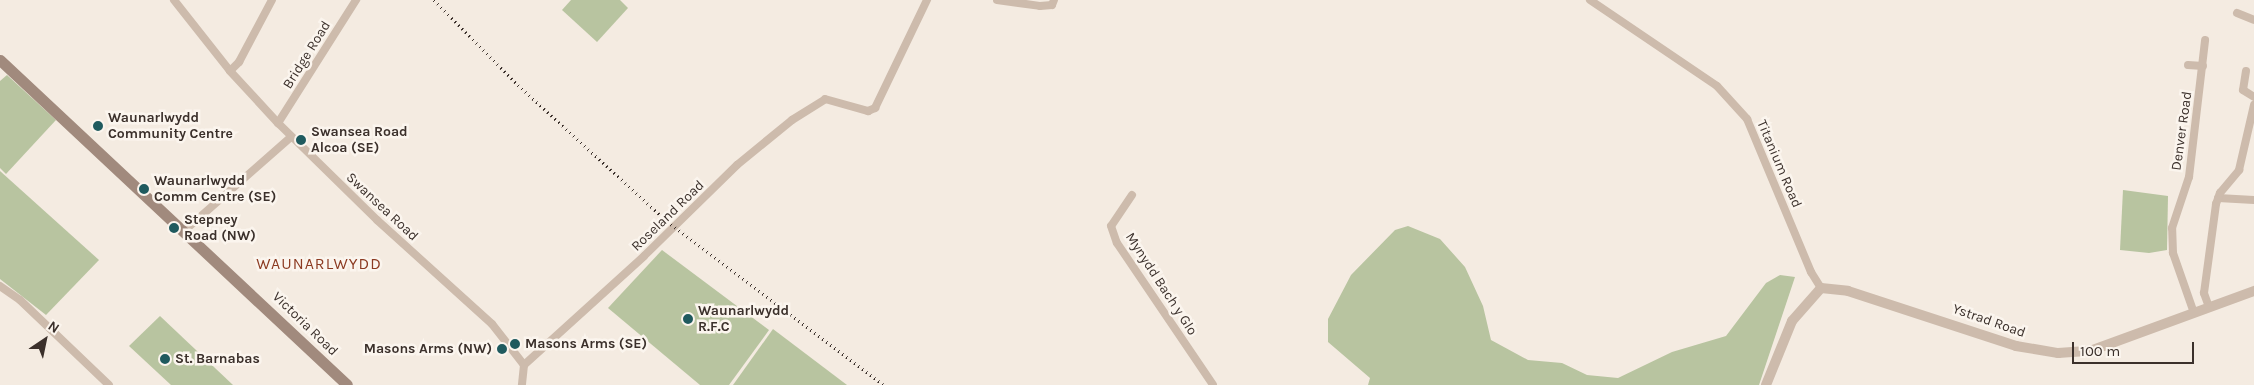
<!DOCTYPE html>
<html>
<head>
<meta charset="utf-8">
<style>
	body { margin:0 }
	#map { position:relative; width:2254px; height:385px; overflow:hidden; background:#f4ebe1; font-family:Karla,sans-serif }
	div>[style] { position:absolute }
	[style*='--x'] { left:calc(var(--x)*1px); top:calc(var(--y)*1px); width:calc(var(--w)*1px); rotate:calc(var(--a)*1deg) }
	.green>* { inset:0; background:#b8c4a0 }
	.minor>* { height:8px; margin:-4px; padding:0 4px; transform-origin:4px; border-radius:4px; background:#cdbbac }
	.tertiary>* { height:10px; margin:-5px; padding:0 5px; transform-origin:5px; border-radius:5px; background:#cdbbac }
	.secondary>* { height:11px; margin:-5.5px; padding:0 5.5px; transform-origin:5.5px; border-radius:5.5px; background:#a18a7d }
	.rail>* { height:2.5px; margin-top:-1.25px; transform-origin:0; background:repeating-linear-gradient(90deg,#3b302b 0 1px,transparent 0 5px) }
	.dots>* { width:14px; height:14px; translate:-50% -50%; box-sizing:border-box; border:2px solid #fbf5ee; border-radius:50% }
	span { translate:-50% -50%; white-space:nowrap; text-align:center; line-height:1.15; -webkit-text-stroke:5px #fbf5ee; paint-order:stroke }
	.street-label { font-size:14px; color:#3b302b }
	.poi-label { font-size:14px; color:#3b302b; font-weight:700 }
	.left { translate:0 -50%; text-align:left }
	.right { translate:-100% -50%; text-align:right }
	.quarter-label { font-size:16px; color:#8c3b22; letter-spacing:1px }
	.north { position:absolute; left:20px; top:315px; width:50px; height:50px; -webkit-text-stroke:4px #fbf5ee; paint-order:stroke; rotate:34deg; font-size:14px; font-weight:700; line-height:20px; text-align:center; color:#3b302b }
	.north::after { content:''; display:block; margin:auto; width:18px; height:22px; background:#3b302b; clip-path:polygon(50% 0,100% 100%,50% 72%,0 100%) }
	.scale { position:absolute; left:2072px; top:342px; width:122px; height:22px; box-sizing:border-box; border:2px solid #3b302b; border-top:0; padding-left:6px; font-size:15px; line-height:18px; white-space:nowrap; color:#3b302b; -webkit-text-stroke:4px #fbf5ee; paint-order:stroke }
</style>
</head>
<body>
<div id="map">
	<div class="green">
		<div style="clip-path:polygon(571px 0,620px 0,628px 8px,597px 42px,562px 10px)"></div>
		<div style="clip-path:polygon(7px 75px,56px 120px,6px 174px,0 168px,0 81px)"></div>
		<div style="clip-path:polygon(0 171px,99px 260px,46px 315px,0 279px)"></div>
		<div style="clip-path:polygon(2123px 190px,2168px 196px,2167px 250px,2149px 253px,2120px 250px)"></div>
		<div style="clip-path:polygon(1408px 226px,1440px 239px,1465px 267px,1483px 306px,1491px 340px,1528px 360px,1562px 363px,1587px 375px,1618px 378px,1672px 352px,1726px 336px,1766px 283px,1780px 275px,1795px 277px,1759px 385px,1368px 385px,1370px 378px,1328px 342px,1328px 319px,1351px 275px,1395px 230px)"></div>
		<div style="clip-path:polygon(662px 250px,769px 330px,729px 385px,700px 385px,608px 308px)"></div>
		<div style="clip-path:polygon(160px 316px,233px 385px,171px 385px,129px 346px)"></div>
		<div style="clip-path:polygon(773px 329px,847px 385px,733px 385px)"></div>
	</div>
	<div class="minor">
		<div style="--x:174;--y:0;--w:90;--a:51.7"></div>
		<div style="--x:230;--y:71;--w:71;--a:47.3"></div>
		<div style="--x:278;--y:123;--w:139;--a:44.4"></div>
		<div style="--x:377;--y:220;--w:155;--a:42.1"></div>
		<div style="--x:492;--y:324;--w:52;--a:52"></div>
		<div style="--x:524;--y:365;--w:20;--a:96"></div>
		<div style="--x:997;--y:0;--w:43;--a:7.9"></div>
		<div style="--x:1040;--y:6;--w:12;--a:-5"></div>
		<div style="--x:1052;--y:5;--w:5;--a:-68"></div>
		<div style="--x:1590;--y:0;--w:153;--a:34.1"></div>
		<div style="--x:1717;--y:86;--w:45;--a:47.7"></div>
		<div style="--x:1747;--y:119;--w:166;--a:67.3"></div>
		<div style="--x:1811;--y:272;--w:19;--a:58"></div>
		<div style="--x:2237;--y:13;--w:18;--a:22"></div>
		<div style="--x:2188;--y:65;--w:15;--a:4"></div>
		<div style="--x:230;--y:71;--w:13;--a:-45"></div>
		<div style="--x:239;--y:62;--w:70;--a:-62"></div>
		<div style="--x:2246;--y:71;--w:19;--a:99"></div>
		<div style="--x:2243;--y:90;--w:13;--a:32"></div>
		<div style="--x:278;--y:123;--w:146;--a:-57.6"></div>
		<div style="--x:1132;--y:195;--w:37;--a:124"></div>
		<div style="--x:1111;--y:226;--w:18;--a:71"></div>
		<div style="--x:1117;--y:243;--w:171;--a:55.9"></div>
		<div style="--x:2218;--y:198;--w:36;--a:3"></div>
		<div style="--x:184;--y:231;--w:142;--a:-41.3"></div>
		<div style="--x:0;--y:286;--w:24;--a:35"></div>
		<div style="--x:20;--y:300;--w:123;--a:43.7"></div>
		<div style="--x:2209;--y:307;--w:15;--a:-110"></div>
		<div style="--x:2204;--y:293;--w:90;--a:-82.3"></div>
		<div style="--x:2216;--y:204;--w:12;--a:-70"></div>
		<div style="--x:2220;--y:193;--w:30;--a:-50"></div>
		<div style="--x:2239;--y:170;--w:67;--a:-77"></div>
		<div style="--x:2194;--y:313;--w:64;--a:-109.3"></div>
		<div style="--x:2173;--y:253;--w:25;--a:-92"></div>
		<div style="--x:2172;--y:228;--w:54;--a:-71.6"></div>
		<div style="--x:2189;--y:177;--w:138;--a:-83.3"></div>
		<div style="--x:524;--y:365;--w:162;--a:-42.2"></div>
		<div style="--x:644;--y:256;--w:130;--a:-44.4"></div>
		<div style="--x:737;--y:165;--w:71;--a:-39.3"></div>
		<div style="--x:792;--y:120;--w:39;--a:-32"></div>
		<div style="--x:825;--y:99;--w:45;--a:15.6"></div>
		<div style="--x:868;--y:111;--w:8;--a:-23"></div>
		<div style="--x:875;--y:108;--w:120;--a:-64.3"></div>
	</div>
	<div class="tertiary">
		<div style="--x:1766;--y:385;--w:69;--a:-67.9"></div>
		<div style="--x:1792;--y:321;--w:44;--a:-48.7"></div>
		<div style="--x:1821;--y:288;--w:27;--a:6"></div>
		<div style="--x:1848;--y:291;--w:177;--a:18.1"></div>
		<div style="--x:2016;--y:346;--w:43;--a:9.5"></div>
		<div style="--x:2058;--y:353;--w:32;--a:-4"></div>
		<div style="--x:2090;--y:351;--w:175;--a:-20.1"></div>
	</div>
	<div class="secondary">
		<div style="--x:0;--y:60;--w:475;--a:43.1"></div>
	</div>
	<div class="rail">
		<div style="--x:434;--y:0;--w:120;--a:45.3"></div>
		<div style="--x:518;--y:85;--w:202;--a:42.4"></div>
		<div style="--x:667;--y:221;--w:272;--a:37.1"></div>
	</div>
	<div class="dots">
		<div style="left:98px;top:126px;background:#1f5a5e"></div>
		<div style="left:301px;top:140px;background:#1f5a5e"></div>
		<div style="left:144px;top:189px;background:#1f5a5e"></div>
		<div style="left:174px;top:228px;background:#1f5a5e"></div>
		<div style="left:688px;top:319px;background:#1f5a5e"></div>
		<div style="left:515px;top:344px;background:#1f5a5e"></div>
		<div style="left:502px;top:349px;background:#1f5a5e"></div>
		<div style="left:165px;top:359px;background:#1f5a5e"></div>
	</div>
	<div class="street-label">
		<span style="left:307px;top:55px;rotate:-58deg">Bridge Road</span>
		<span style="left:2182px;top:131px;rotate:-82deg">Denver Road</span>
		<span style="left:1779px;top:164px;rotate:67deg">Titanium Road</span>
		<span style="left:382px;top:207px;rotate:43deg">Swansea Road</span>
		<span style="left:668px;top:216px;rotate:-44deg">Roseland Road</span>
		<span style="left:1161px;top:284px;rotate:57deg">Mynydd Bach y Glo</span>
		<span style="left:1989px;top:321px;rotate:19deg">Ystrad Road</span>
		<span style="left:305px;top:324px;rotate:44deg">Victoria Road</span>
	</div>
	<div class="poi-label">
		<span class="left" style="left:108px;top:126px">Waunarlwydd<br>Community Centre</span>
		<span class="left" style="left:311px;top:140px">Swansea Road<br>Alcoa (SE)</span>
		<span class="left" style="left:154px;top:189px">Waunarlwydd<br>Comm Centre (SE)</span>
		<span class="left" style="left:184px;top:228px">Stepney<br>Road (NW)</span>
		<span class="left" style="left:698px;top:319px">Waunarlwydd<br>R.F.C</span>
		<span class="left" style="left:525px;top:344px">Masons Arms (SE)</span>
		<span class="right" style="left:492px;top:349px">Masons Arms (NW)</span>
		<span class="left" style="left:175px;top:359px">St. Barnabas</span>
	</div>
	<div class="quarter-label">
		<span style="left:319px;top:264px">WAUNARLWYDD</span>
	</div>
	<div class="north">N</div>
	<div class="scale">100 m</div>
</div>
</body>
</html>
